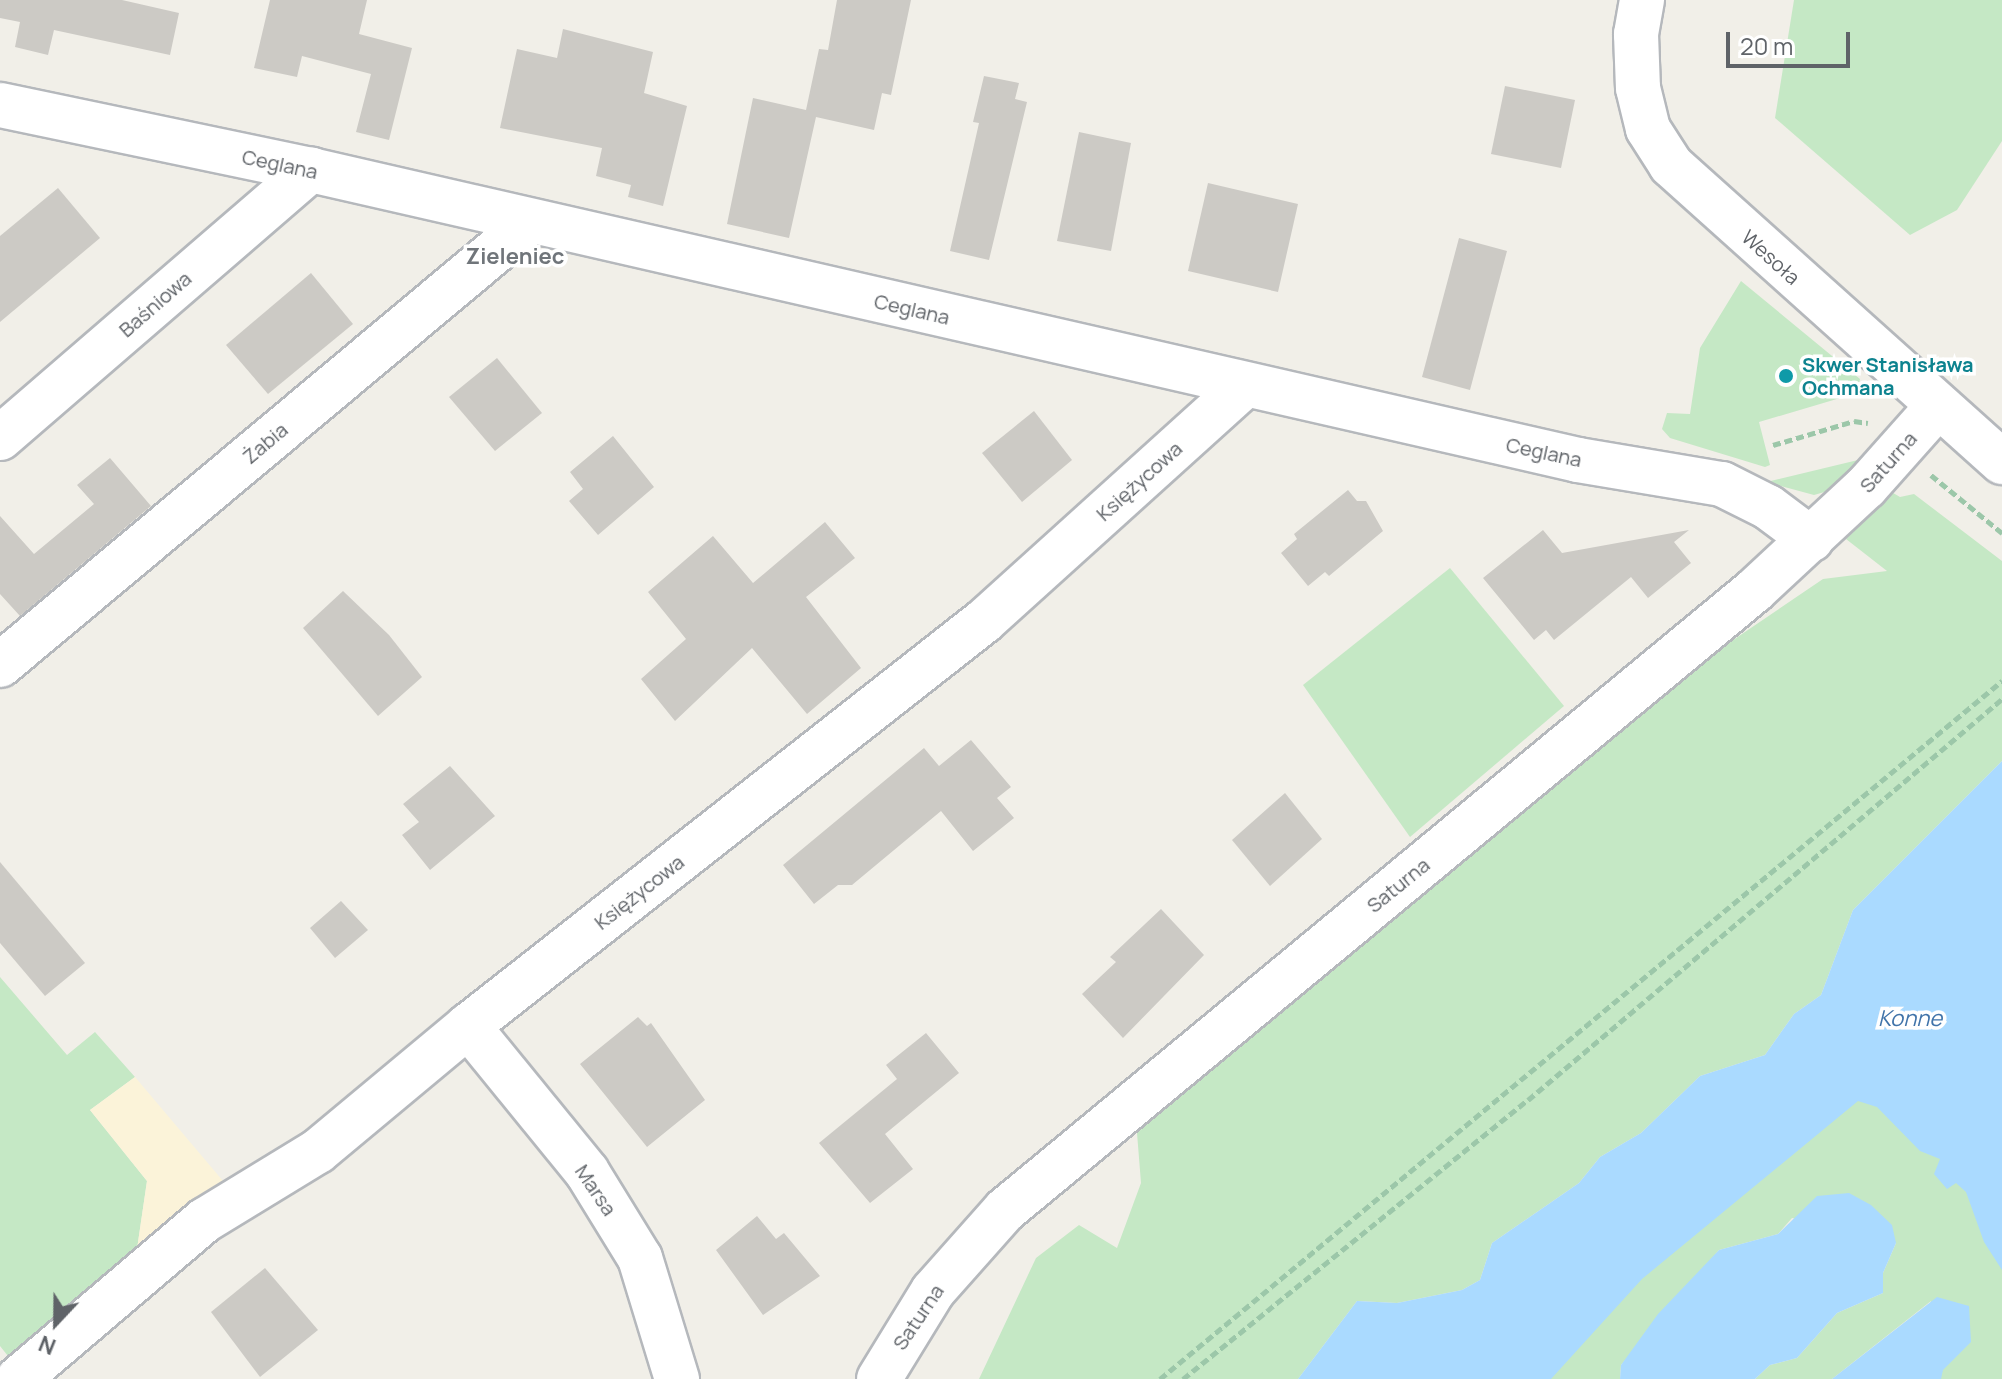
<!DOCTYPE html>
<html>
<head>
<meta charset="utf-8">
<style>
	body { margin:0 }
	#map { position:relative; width:2002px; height:1379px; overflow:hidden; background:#f1efe8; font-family:Manrope,sans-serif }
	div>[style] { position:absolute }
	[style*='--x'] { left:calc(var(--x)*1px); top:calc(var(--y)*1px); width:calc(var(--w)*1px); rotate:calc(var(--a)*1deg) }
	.green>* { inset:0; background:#c5e8c5 }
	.sand>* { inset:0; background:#fbf3d9 }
	.water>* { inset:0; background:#aadaff }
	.building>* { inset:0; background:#cccac5 }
	.path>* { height:5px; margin-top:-2.5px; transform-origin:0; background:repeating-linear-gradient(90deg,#9cc7a9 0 8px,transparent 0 12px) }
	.roads { filter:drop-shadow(2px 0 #b5b8bc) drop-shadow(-2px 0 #b5b8bc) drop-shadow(0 2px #b5b8bc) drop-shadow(0 -2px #b5b8bc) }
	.minor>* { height:44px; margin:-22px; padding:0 22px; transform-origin:22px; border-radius:22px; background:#fff }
	.dots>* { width:22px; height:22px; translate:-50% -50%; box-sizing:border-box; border:4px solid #fff; border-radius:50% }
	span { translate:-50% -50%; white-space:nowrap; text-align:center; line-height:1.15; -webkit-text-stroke:7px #fff; paint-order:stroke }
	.street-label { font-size:20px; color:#5f6368 }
	.culture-label { font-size:20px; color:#0d838f; font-weight:700 }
	.left { translate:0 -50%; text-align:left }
	.neighbourhood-label { font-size:22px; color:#70757a; font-weight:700 }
	.water-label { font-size:22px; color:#4174aa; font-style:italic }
	.north { position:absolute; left:16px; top:1283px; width:80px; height:80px; -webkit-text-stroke:6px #fff; paint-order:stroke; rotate:202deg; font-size:22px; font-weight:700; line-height:32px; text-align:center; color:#5f6368 }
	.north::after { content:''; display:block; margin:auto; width:28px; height:36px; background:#5f6368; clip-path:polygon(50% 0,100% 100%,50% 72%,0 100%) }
	.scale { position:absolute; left:1726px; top:32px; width:124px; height:36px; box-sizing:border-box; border:4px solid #5f6368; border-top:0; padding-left:10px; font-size:24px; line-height:28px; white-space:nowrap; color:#5f6368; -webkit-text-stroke:6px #fff; paint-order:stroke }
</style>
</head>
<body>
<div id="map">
	<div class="green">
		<div style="clip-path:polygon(1794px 0,2002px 0,2002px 141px,1957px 210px,1910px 235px,1775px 118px)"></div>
		<div style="clip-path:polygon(1741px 281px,1860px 379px,1857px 393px,1759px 422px,1770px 465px,1765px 467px,1670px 438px,1662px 429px,1667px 413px,1690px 414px,1700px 348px)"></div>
		<div style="clip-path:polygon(1858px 460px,1828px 491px,1814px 495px,1766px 482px)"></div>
		<div style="clip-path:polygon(1888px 490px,1900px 497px,1914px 494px,2002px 561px,2002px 761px,1853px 910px,1821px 995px,1794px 1014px,1765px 1055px,1700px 1076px,1641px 1133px,1600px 1157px,1579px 1183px,1492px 1243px,1480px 1280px,1462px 1290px,1397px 1303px,1357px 1301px,1298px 1379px,979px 1379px,1036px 1258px,1079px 1225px,1117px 1248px,1141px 1183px,1137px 1133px,1624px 714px,1823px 579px,1887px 571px,1846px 539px)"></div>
		<div style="clip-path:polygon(1450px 568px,1564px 706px,1410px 837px,1303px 685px)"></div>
		<div style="clip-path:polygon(0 977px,67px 1055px,95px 1032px,135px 1077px,90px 1110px,147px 1181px,137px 1249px,12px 1361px,0 1346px)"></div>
		<div style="clip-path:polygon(1872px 1078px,2002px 1199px,2002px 1379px,1913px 1379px,1931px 1301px,1832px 1379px,1755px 1379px,1770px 1365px,1797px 1358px,1837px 1313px,1883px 1293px,1883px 1273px,1896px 1243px,1792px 1218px,1778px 1234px,1719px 1250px,1621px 1365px,1620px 1379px,1540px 1379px,1579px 1327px)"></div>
	</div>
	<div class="sand">
		<div style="clip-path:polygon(135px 1077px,223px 1181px,137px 1249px,147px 1181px,90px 1110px)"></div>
	</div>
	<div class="water">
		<div style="clip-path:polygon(2002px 761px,2002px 1270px,1984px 1242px,1966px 1192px,1956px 1183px,1947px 1189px,1934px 1174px,1940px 1159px,1920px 1151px,1877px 1107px,1858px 1101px,1642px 1279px,1551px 1379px,1298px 1379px,1357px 1301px,1397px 1303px,1462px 1290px,1480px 1280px,1492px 1243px,1579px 1183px,1600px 1157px,1641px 1133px,1700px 1076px,1765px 1055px,1794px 1014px,1821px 995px,1853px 910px)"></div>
		<div style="clip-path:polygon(1849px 1193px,1871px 1205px,1892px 1225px,1896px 1243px,1883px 1273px,1883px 1293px,1837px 1313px,1797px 1358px,1770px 1365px,1755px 1379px,1620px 1379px,1621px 1365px,1658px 1314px,1719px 1250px,1778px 1234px,1817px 1196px)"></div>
		<div style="clip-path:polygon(1937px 1297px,1969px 1306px,1971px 1342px,1943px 1370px,1941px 1379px,1832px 1379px)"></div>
	</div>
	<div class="building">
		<div style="clip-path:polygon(0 0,122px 0,179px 13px,170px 55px,54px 30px,48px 55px,15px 47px,20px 22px,0 18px)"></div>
		<div style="clip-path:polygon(270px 0,367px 0,359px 34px,412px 48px,389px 140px,356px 132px,371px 74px,302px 56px,297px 77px,254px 68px)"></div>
		<div style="clip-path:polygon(837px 0,911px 0,891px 95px,882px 93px,874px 130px,816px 117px,789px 238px,727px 224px,753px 98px,806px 110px,819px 49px,828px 50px)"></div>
		<div style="clip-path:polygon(563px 29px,653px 52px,644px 93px,687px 106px,663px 206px,628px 197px,631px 185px,596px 176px,602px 148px,500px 128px,517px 49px,557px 58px)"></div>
		<div style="clip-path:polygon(984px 76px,1019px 83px,1015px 99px,1027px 102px,989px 260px,950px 251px,979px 123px,973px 122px)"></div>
		<div style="clip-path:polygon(1505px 86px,1575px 100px,1561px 168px,1491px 154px)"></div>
		<div style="clip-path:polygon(1079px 132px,1131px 143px,1111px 251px,1057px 241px)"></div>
		<div style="clip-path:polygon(1208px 183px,1298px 204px,1278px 292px,1188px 271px)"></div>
		<div style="clip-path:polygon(58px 188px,100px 238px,0 322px,0 236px)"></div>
		<div style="clip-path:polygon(1459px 238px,1507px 251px,1470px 390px,1422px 377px)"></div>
		<div style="clip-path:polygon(311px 273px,353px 324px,268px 394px,226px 345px)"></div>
		<div style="clip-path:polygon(497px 358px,542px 413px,495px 451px,449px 397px)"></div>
		<div style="clip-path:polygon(1034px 411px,1072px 460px,1022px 502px,982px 453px)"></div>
		<div style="clip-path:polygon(613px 436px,654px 487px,598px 535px,569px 501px,583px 489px,570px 472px)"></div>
		<div style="clip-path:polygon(110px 458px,151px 506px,20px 616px,0 594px,0 516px,34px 554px,94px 504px,77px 485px)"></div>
		<div style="clip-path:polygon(1348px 490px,1357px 501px,1366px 501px,1383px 531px,1329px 576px,1325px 572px,1308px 586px,1281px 553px,1297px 539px,1294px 534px)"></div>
		<div style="clip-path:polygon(825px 522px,855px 558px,806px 597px,861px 668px,807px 714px,752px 648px,675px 721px,641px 679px,686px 639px,648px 592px,713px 536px,753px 583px)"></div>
		<div style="clip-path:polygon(1543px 530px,1562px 553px,1689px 530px,1674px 542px,1691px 563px,1648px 598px,1631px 577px,1554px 640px,1546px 630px,1534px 640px,1483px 578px)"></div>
		<div style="clip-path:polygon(343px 591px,389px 635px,422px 677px,378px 716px,303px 628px)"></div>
		<div style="clip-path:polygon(971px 740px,1011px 787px,997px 798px,1014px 818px,973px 851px,941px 811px,852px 885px,838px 885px,814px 904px,783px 865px,924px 748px,939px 766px)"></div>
		<div style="clip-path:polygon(450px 766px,495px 816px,430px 870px,402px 835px,419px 822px,403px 804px)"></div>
		<div style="clip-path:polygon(1285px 793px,1322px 839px,1270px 886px,1232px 840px)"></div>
		<div style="clip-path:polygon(0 862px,85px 963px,45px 996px,0 943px)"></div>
		<div style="clip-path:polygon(341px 901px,368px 930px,335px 958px,310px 928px)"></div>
		<div style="clip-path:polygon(1161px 909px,1204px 955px,1123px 1038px,1082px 994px,1116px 962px,1110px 957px)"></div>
		<div style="clip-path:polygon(638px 1017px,647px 1026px,651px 1023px,705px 1100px,647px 1147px,580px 1064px)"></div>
		<div style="clip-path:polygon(926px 1033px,959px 1073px,885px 1134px,913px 1169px,870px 1203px,819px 1143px,897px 1079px,886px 1065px)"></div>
		<div style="clip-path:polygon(757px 1216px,776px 1239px,784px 1233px,820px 1276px,763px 1315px,716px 1250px)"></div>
		<div style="clip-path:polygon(265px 1268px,318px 1330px,260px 1377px,211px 1312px)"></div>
	</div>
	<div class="path">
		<div style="--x:1773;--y:445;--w:84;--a:-16.5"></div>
		<div style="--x:1854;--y:421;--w:14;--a:8"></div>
		<div style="--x:1931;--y:475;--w:92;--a:39.2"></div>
		<div style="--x:1160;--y:1379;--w:1094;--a:-39.66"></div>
		<div style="--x:1183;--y:1379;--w:444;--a:-39"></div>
		<div style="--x:1528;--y:1100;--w:621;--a:-40.23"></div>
	</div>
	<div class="roads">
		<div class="minor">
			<div style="--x:1642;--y:0;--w:35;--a:100"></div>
			<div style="--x:1636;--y:34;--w:54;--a:87.9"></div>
			<div style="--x:1638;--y:88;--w:42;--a:76.3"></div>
			<div style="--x:1648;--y:129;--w:43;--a:57.4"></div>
			<div style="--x:1671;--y:165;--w:445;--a:41.9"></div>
			<div style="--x:0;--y:105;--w:318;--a:11.8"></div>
			<div style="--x:311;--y:170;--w:1300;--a:12.89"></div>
			<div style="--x:1578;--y:460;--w:146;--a:9.5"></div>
			<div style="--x:1722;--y:484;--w:51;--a:26.6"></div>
			<div style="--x:1768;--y:507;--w:54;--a:36.7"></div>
			<div style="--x:0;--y:438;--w:411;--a:-40.8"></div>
			<div style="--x:0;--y:665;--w:691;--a:-39.89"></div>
			<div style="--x:468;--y:1026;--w:188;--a:50.8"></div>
			<div style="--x:587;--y:1172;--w:101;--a:58.4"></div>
			<div style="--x:640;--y:1258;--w:127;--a:73"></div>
			<div style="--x:18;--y:1379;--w:245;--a:-40.4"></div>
			<div style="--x:205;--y:1220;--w:132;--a:-31.4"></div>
			<div style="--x:318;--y:1151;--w:195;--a:-39.8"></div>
			<div style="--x:468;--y:1026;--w:656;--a:-38.13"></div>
			<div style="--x:984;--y:621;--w:352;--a:-42.1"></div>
			<div style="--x:879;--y:1379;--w:103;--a:-58.5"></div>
			<div style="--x:933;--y:1291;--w:108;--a:-48.4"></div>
			<div style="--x:1005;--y:1210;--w:973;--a:-39.58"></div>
			<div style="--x:1755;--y:590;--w:151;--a:-42.9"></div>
			<div style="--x:1866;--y:487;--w:107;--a:-48.4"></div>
		</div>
	</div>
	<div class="dots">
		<div style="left:1786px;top:376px;background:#0f9aa8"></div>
	</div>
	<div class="street-label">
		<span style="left:280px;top:164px;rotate:12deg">Ceglana</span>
		<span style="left:1771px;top:257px;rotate:42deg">Wesoła</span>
		<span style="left:155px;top:304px;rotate:-41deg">Baśniowa</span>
		<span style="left:912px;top:309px;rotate:13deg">Ceglana</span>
		<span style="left:265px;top:443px;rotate:-40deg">Żabia</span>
		<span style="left:1544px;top:452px;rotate:12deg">Ceglana</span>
		<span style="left:1888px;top:462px;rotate:-48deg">Saturna</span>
		<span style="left:1139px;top:481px;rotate:-42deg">Księżycowa</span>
		<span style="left:1398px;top:885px;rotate:-39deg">Saturna</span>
		<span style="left:639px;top:892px;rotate:-38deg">Księżycowa</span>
		<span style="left:596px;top:1190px;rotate:56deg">Marsa</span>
		<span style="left:918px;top:1317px;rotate:-56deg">Saturna</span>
	</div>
	<div class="culture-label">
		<span class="left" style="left:1802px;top:376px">Skwer Stanisława<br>Ochmana</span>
	</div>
	<div class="neighbourhood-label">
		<span style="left:515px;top:257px">Zieleniec</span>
	</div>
	<div class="water-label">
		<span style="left:1910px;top:1019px">Konne</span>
	</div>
	<div class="north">N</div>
	<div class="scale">20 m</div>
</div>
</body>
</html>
